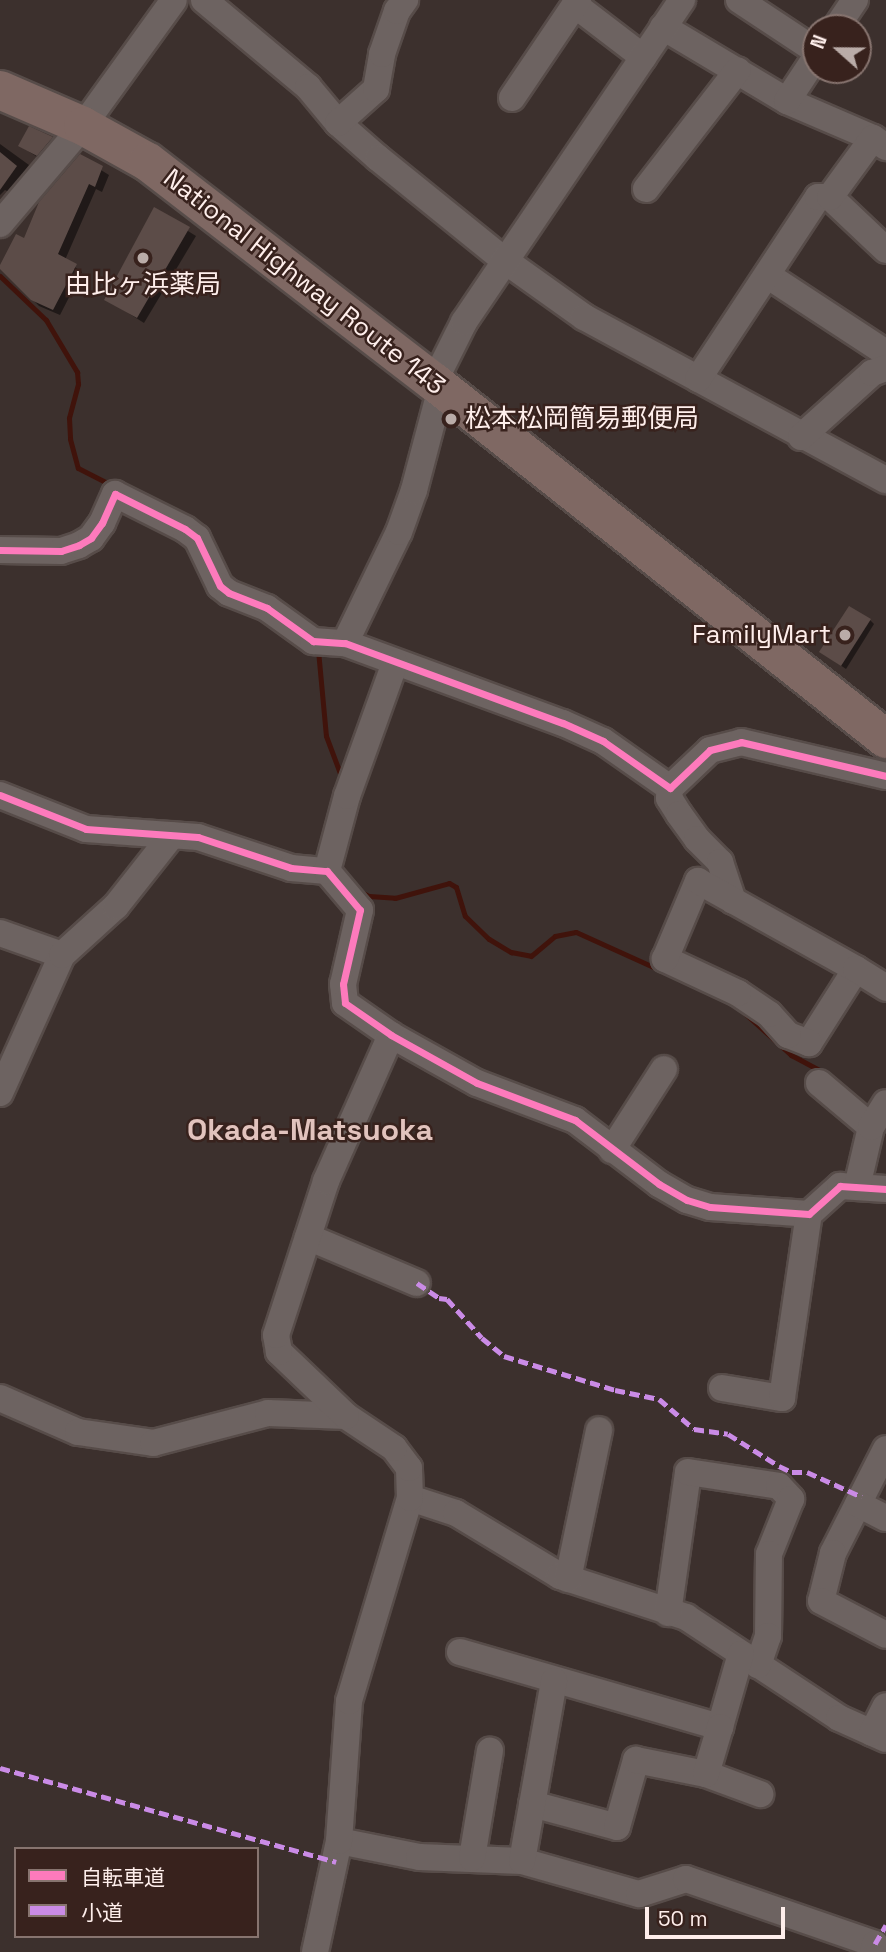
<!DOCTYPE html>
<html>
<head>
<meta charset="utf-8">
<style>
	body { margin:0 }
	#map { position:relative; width:886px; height:1952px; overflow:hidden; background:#3c302d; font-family:"Space Grotesk","Noto Sans JP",sans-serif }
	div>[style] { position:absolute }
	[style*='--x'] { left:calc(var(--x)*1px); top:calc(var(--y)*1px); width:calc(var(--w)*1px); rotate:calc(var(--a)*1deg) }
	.shadow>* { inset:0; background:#0007 }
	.stream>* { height:5px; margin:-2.5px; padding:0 2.5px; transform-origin:2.5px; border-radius:2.5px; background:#40130b }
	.building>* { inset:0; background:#5c4c48 }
	.roads { filter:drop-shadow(2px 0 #574c49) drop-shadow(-2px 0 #574c49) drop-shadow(0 2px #574c49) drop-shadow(0 -2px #574c49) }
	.minor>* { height:26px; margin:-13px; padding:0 13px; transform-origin:13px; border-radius:13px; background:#6d6361 }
	.highway>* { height:38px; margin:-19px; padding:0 19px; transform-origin:19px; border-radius:19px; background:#7f6863 }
	.quiet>* { height:5px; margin-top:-2.5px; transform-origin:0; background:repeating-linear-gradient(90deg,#ca8be6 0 10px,transparent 0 15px) }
	.cycleway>* { height:7px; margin:-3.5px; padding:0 3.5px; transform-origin:3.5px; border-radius:3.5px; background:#fd7abc }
	.dots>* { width:19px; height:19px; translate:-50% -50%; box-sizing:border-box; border:4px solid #38221d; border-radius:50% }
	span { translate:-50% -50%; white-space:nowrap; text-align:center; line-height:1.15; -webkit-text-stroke:5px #38221d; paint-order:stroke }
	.street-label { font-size:26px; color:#feeeeb }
	.poi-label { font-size:26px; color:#feeeeb }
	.left { translate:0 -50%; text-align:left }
	.right { translate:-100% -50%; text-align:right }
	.quarter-label { font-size:30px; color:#e1c3bd; font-weight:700 }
	.legend { position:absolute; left:14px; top:1847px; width:245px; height:91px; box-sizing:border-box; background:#38221d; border:2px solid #87746f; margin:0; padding:9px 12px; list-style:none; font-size:21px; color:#feeeeb }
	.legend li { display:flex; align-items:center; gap:14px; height:35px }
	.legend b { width:35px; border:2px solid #87746f }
	.north { position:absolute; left:802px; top:14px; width:70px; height:70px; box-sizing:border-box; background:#38221d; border:2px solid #87746f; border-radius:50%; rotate:291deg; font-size:19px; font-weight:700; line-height:28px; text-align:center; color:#feeeeb }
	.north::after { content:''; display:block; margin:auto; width:24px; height:32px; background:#baaca8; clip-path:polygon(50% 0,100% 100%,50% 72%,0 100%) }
	.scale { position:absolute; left:645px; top:1907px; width:140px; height:32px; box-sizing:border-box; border:4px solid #feeeeb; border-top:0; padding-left:9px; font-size:21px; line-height:24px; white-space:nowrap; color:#feeeeb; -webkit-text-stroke:5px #38221d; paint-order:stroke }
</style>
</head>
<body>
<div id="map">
	<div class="shadow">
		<div style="clip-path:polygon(30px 129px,56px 143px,42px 160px,20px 146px)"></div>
		<div style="clip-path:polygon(0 144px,29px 165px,9px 192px,5px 190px,0 195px)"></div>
		<div style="clip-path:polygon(80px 157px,109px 175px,102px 192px,96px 189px,65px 260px,82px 272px,60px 315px,39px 306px,1px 267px,25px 240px)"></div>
		<div style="clip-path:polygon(154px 210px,196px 236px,144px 323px,106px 299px)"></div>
		<div style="clip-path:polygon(870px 620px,874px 624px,846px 669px,821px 652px)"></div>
	</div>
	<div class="stream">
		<div style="--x:0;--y:276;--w:64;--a:43.7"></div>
		<div style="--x:46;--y:320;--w:61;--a:59.2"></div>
		<div style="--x:77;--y:372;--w:12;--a:85"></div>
		<div style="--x:78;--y:384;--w:35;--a:105"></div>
		<div style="--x:69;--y:418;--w:21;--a:87"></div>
		<div style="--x:70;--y:439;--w:30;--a:75"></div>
		<div style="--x:78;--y:468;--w:39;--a:27"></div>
		<div style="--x:318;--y:650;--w:86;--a:84.7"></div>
		<div style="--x:326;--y:736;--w:43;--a:69.4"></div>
		<div style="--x:357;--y:890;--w:13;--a:27"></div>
		<div style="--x:369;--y:896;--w:26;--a:4"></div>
		<div style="--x:395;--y:898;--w:56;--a:-15.5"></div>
		<div style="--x:449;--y:883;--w:8;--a:30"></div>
		<div style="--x:456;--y:887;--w:30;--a:73"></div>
		<div style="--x:465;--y:916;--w:33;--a:44"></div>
		<div style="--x:489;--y:939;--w:26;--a:31"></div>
		<div style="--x:511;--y:952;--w:20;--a:11"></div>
		<div style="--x:531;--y:956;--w:31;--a:-40"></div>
		<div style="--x:555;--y:936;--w:21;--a:-11"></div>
		<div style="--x:576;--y:932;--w:94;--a:24.4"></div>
		<div style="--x:740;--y:1009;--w:69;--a:42"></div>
		<div style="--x:791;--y:1055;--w:40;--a:28"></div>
	</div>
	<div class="building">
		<div style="clip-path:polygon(29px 126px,53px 137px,37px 156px,18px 146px)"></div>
		<div style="clip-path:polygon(0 152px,17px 166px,0 190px)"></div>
		<div style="clip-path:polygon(80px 154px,103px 166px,95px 187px,89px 184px,58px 254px,77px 264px,53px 310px,31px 300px,0 269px,0 265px,16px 234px,24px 238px,39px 202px)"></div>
		<div style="clip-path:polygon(154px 207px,190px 227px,137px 318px,104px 300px)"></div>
		<div style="clip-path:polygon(849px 606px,871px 619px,841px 666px,819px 652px)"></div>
	</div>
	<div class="roads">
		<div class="minor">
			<div style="--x:204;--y:0;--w:136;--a:39.9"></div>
			<div style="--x:308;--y:87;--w:47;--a:50.2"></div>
			<div style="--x:338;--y:123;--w:53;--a:41.2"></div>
			<div style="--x:378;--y:158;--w:162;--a:39"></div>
			<div style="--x:504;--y:260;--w:98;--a:35.5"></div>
			<div style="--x:584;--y:317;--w:343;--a:28.4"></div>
			<div style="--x:739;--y:0;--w:92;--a:33.5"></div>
			<div style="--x:575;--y:5;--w:86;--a:37.4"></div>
			<div style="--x:663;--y:27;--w:144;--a:30.8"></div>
			<div style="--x:787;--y:101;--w:94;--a:23.3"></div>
			<div style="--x:873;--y:138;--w:16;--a:35"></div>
			<div style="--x:836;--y:28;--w:34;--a:-56"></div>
			<div style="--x:512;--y:98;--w:118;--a:-56"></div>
			<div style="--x:787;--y:101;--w:53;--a:-56.6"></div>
			<div style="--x:338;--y:123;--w:51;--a:-41.8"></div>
			<div style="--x:376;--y:89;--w:36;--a:-80"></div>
			<div style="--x:382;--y:54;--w:46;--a:-70.8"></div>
			<div style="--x:397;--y:11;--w:14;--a:-54"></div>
			<div style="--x:646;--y:189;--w:150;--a:-52.3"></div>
			<div style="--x:830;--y:197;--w:77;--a:43.4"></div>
			<div style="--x:0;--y:224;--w:128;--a:-49.7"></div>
			<div style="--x:83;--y:126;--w:155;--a:-54.2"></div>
			<div style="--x:767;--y:275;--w:142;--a:33.2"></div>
			<div style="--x:698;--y:379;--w:218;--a:-56.6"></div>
			<div style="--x:818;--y:197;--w:12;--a:0"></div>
			<div style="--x:830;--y:197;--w:73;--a:-53.9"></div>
			<div style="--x:434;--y:382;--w:67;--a:-63.4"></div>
			<div style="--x:464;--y:322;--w:389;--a:-55.9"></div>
			<div style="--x:801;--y:437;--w:96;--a:-42"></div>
			<div style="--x:872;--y:373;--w:15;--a:-20"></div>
			<div style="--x:0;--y:550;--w:61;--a:0.9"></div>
			<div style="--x:61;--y:551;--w:19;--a:-18"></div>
			<div style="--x:79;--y:545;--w:14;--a:-30"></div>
			<div style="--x:91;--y:538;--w:19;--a:-54"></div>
			<div style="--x:102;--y:523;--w:32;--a:-66"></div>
			<div style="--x:115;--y:494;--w:78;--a:26.6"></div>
			<div style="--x:185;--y:529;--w:15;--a:37"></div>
			<div style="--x:197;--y:538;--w:53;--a:64.4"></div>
			<div style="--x:220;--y:586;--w:11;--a:38"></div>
			<div style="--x:229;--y:593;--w:41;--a:21.5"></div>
			<div style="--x:267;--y:608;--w:57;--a:35.7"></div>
			<div style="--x:313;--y:641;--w:32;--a:4"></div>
			<div style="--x:345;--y:643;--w:232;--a:20.2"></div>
			<div style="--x:563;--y:723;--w:44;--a:24.2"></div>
			<div style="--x:603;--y:741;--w:82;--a:35"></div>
			<div style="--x:670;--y:788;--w:55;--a:-43.5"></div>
			<div style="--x:710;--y:750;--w:32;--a:-14"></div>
			<div style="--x:741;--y:742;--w:149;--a:13.2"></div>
			<div style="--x:345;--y:643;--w:123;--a:-64.1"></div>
			<div style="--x:399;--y:532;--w:45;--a:-70.3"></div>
			<div style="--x:414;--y:490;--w:106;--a:-75.2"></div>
			<div style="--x:670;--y:788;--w:10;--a:96"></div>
			<div style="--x:669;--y:798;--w:19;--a:58"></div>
			<div style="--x:679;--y:814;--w:31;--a:54"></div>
			<div style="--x:697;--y:839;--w:33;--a:45"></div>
			<div style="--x:720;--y:862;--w:41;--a:71.6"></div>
			<div style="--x:0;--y:795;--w:92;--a:21.6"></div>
			<div style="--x:86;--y:829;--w:112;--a:4.1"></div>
			<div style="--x:198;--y:837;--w:98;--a:18.4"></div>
			<div style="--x:291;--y:868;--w:36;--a:5"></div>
			<div style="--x:327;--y:871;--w:51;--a:49.8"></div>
			<div style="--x:360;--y:910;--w:76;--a:102.9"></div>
			<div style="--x:343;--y:984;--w:19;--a:84"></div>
			<div style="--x:345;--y:1003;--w:56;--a:34.8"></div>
			<div style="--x:391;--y:1035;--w:98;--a:29.2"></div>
			<div style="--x:477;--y:1083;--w:105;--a:20.7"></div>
			<div style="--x:575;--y:1120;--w:106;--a:37.3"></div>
			<div style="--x:659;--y:1184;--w:32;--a:30"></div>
			<div style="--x:687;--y:1200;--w:24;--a:17"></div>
			<div style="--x:710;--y:1207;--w:99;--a:4"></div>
			<div style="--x:809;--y:1214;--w:42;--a:-42.1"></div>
			<div style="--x:840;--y:1186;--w:46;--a:3.7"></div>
			<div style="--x:327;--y:871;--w:78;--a:-75.1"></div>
			<div style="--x:347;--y:796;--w:141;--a:-70.2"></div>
			<div style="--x:0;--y:933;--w:66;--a:19.5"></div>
			<div style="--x:856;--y:969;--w:88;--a:122.4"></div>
			<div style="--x:809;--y:1043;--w:22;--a:-159"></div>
			<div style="--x:788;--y:1035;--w:28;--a:-132"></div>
			<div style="--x:769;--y:1014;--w:37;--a:-146"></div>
			<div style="--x:738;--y:993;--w:81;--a:-155"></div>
			<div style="--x:665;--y:959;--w:85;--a:-67.1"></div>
			<div style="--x:698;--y:881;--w:181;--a:29.1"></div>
			<div style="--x:856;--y:969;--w:36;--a:32"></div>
			<div style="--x:819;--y:1083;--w:68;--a:40.2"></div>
			<div style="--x:0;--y:1093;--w:151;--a:-65.8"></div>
			<div style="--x:62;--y:955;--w:73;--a:-42.2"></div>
			<div style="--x:116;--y:906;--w:90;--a:-51.7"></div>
			<div style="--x:612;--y:1150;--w:96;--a:-57.3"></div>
			<div style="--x:857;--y:1187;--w:62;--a:-76.9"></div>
			<div style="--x:871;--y:1127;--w:28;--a:-58"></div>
			<div style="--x:308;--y:1237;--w:118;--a:22.9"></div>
			<div style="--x:722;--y:1388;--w:61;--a:9.5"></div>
			<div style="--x:782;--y:1398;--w:186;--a:-81.7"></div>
			<div style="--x:0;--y:1398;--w:85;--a:23.6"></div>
			<div style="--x:78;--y:1432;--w:76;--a:8.3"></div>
			<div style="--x:153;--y:1443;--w:119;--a:-14.6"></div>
			<div style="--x:268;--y:1413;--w:78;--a:2.2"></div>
			<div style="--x:886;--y:1449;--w:117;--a:117"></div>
			<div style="--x:833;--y:1553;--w:49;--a:104"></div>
			<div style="--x:821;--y:1601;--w:73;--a:27.6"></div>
			<div style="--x:410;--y:1498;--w:48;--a:18.1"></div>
			<div style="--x:456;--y:1513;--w:122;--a:31.2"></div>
			<div style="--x:560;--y:1576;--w:133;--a:18"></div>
			<div style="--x:686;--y:1617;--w:183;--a:33.4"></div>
			<div style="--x:839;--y:1718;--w:51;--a:24.1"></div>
			<div style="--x:858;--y:1504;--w:31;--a:27"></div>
			<div style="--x:568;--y:1579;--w:152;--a:-78.2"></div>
			<div style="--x:668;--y:1613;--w:142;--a:-81.9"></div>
			<div style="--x:688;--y:1472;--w:92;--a:8.7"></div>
			<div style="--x:779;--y:1486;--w:18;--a:47"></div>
			<div style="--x:791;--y:1499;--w:59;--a:111.8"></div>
			<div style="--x:769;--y:1554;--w:82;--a:90.7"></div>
			<div style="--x:768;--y:1636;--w:31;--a:109"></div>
			<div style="--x:460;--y:1652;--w:271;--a:16.1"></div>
			<div style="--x:720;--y:1727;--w:76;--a:-74"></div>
			<div style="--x:872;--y:1733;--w:30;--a:-63"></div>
			<div style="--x:706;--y:1774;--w:58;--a:20.3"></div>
			<div style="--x:532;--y:1804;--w:88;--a:15.1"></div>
			<div style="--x:617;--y:1827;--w:70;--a:-74.2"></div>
			<div style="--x:636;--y:1760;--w:71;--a:11.3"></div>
			<div style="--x:706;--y:1774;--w:49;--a:-73.4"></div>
			<div style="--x:339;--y:1841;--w:82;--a:11.3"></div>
			<div style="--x:419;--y:1857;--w:103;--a:2.2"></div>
			<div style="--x:522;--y:1861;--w:122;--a:15.8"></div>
			<div style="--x:639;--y:1894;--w:49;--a:-17.7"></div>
			<div style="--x:686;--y:1879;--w:200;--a:19"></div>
			<div style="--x:875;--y:1944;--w:8;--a:104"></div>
			<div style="--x:472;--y:1858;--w:109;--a:-80.5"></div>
			<div style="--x:522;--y:1861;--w:183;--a:-79.9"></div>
			<div style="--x:315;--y:1952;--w:114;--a:-77.8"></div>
			<div style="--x:339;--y:1841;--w:140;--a:-85.9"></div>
			<div style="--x:349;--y:1701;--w:212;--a:-73.3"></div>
			<div style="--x:410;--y:1498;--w:30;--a:-92"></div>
			<div style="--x:409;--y:1468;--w:25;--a:-127"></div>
			<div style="--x:394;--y:1448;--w:58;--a:-146.3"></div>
			<div style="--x:346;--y:1416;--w:93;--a:-136.3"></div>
			<div style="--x:279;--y:1352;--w:17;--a:-100"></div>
			<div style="--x:276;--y:1335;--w:162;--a:-72"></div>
			<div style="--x:326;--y:1181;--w:160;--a:-66"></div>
		</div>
		<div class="highway">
			<div style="--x:0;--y:90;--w:90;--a:23.4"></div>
			<div style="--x:83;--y:126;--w:74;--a:29"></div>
			<div style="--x:148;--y:162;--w:361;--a:37.6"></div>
			<div style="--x:434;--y:382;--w:576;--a:38.3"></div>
		</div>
	</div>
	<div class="quiet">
		<div style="--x:417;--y:1283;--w:27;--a:34"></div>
		<div style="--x:439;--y:1298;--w:8;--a:7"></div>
		<div style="--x:447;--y:1299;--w:52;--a:48.1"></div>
		<div style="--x:482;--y:1338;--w:28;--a:39"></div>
		<div style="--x:504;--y:1356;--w:116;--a:17"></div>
		<div style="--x:615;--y:1390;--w:45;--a:11.6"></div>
		<div style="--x:659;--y:1399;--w:46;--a:40.6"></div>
		<div style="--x:694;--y:1429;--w:34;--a:8"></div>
		<div style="--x:728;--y:1434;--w:60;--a:32.1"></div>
		<div style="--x:779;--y:1466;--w:14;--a:25"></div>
		<div style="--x:792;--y:1472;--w:15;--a:0"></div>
		<div style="--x:807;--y:1472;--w:60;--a:24.4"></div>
		<div style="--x:0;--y:1768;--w:349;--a:15.6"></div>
		<div style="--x:875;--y:1944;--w:22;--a:-60"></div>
	</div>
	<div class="cycleway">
		<div style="--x:0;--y:550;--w:61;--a:0.9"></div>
		<div style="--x:61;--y:551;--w:19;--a:-18"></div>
		<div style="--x:79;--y:545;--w:14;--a:-30"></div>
		<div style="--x:91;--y:538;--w:19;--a:-54"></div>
		<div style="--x:102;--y:523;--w:32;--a:-66"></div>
		<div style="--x:115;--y:494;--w:78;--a:26.6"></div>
		<div style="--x:185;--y:529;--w:15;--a:37"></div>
		<div style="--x:197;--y:538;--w:53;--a:64.4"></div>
		<div style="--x:220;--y:586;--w:11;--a:38"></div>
		<div style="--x:229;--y:593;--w:41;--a:21.5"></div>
		<div style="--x:267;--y:608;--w:57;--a:35.7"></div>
		<div style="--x:313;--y:641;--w:32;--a:4"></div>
		<div style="--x:345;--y:643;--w:232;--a:20.2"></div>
		<div style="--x:563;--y:723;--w:44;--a:24.2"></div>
		<div style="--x:603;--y:741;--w:82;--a:35"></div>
		<div style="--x:670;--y:788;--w:55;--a:-43.5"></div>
		<div style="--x:710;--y:750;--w:32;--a:-14"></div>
		<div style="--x:741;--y:742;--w:149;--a:13.2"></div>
		<div style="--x:0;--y:795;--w:92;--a:21.6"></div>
		<div style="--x:86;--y:829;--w:112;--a:4.1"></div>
		<div style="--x:198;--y:837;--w:98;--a:18.4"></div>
		<div style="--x:291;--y:868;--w:36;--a:5"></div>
		<div style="--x:327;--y:871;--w:51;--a:49.8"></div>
		<div style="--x:360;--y:910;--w:76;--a:102.9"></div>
		<div style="--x:343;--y:984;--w:19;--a:84"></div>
		<div style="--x:345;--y:1003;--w:56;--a:34.8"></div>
		<div style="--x:391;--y:1035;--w:98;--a:29.2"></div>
		<div style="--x:477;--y:1083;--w:105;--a:20.7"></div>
		<div style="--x:575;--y:1120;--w:106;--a:37.3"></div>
		<div style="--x:659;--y:1184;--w:32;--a:30"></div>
		<div style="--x:687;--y:1200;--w:24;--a:17"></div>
		<div style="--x:710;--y:1207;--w:99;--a:4"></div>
		<div style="--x:809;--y:1214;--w:42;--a:-42.1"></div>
		<div style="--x:840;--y:1186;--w:46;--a:3.7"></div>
	</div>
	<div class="dots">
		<div style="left:143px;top:258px;background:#baaca8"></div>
		<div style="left:451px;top:419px;background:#baaca8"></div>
		<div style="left:845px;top:635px;background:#baaca8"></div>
	</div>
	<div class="street-label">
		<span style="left:304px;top:282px;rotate:38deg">National Highway Route 143</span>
	</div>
	<div class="poi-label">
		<span style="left:143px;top:285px">由比ヶ浜薬局</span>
		<span class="left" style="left:465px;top:419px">松本松岡簡易郵便局</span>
		<span class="right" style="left:831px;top:635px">FamilyMart</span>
	</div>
	<div class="quarter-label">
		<span style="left:310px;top:1130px">Okada-Matsuoka</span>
	</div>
	<ul class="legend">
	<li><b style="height:9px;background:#fd7abc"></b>自転車道</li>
	<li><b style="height:9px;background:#ca8be6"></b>小道</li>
	</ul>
	<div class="north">N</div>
	<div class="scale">50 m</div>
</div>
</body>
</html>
